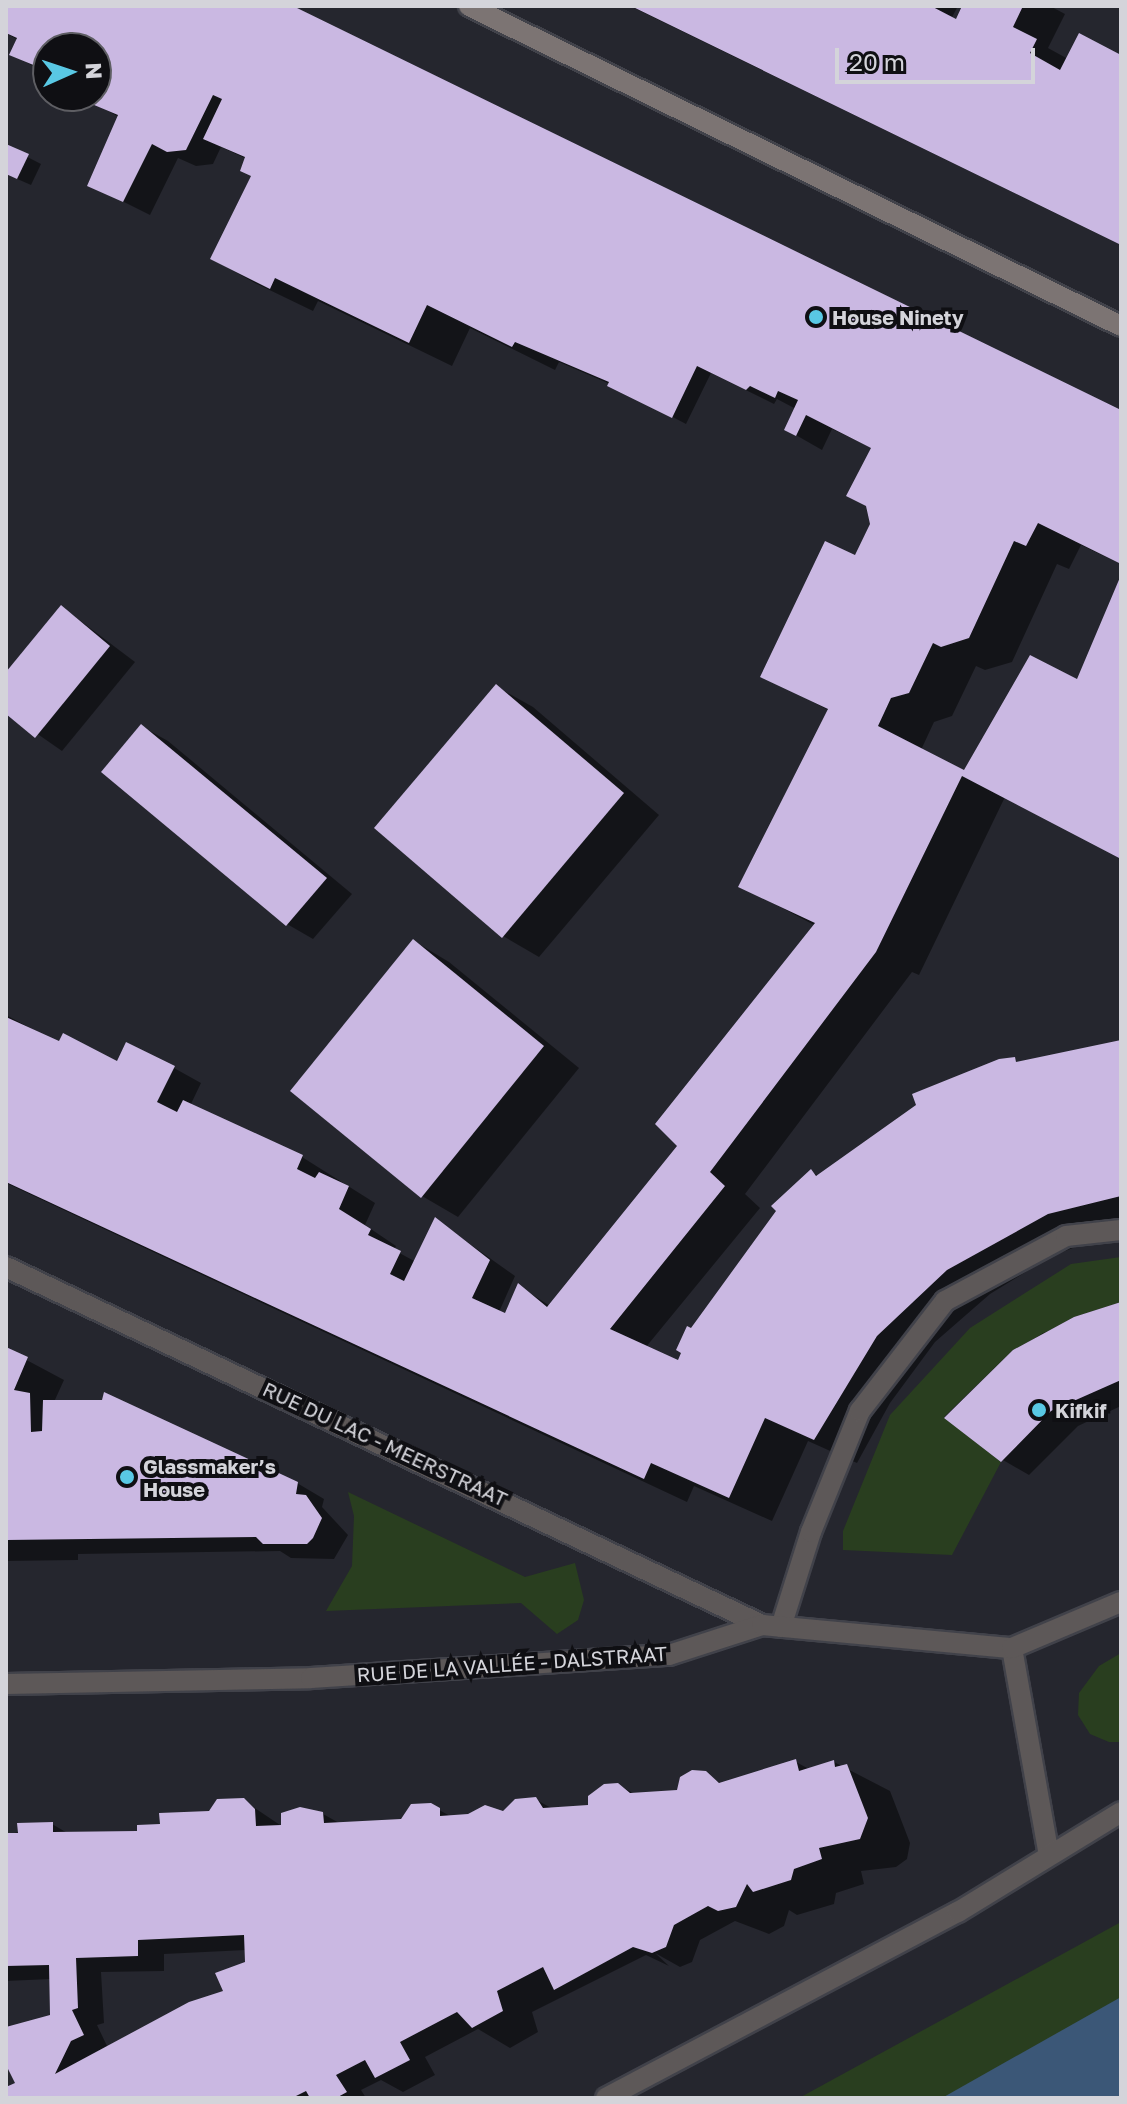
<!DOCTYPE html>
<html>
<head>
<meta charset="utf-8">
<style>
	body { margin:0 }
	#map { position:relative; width:1127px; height:2104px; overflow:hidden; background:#25262e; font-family:"Golos Text",sans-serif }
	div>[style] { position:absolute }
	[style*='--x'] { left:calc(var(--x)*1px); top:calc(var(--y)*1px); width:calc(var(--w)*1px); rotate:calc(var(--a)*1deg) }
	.green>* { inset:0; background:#293e1f }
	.water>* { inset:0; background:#3b5777 }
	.shadow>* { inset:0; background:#0007 }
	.building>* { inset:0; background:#cab8e2 }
	.roads { filter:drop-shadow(2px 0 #41424a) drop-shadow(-2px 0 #41424a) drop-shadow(0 2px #41424a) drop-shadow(0 -2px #41424a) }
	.minor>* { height:20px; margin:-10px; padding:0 10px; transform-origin:10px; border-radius:10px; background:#5d5858 }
	.secondary>* { height:20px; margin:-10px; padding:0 10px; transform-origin:10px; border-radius:10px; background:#7c7473 }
	.dots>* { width:22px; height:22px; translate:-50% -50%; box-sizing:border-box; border:4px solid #0f0f13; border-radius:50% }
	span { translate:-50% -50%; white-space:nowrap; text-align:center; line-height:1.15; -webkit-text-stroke:8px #0f0f13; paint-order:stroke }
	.poi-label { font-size:20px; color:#d4d4da; font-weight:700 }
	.left { translate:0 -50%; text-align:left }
	.street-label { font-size:20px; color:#d4d4da }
	.frame { position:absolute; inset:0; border:8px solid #d4d4da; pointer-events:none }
	.north { position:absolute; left:32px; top:32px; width:80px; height:80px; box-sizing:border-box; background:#0f0f13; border:2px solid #5e5e63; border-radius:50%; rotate:87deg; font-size:22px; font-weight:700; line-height:32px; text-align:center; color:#d4d4da }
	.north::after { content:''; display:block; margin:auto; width:28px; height:36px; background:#59c8e4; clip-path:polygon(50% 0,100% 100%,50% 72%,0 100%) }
	.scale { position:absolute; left:835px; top:48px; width:200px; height:36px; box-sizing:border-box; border:4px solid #d4d4da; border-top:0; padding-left:10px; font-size:24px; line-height:28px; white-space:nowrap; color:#d4d4da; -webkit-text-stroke:6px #0f0f13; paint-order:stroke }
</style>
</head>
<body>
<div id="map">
	<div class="green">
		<div style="clip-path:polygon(1121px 1257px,1121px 1302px,1074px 1317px,1013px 1350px,944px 1417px,1001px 1462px,952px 1555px,843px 1550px,843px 1531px,890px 1415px,970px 1328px,1071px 1264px)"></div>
		<div style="clip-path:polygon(348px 1492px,525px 1577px,575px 1563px,584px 1600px,578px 1620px,557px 1634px,521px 1603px,326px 1611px,352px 1566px,354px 1516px)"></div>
		<div style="clip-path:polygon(1121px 1653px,1121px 1742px,1109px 1742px,1090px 1734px,1078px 1715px,1079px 1693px,1099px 1666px)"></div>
		<div style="clip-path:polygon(1121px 1922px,1121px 2098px,799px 2098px)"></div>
	</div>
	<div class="water">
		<div style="clip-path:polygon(1121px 1997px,1121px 2098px,942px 2098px)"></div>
	</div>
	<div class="shadow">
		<div style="clip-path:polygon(6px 6px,289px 6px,1121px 412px,1121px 564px,1081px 545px,1069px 569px,1057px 564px,1012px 662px,985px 670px,976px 666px,952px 716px,934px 722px,921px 750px,966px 773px,1078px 682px,1121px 582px,1121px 857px,1005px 797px,919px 975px,912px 972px,745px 1194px,760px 1208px,646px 1347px,679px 1362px,692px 1331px,811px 1172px,819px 1176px,1121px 1043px,1121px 1229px,1050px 1257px,990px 1294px,935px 1342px,890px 1403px,857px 1463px,808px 1441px,772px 1521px,694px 1486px,687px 1502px,6px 1183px,6px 1015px,60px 1044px,118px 1063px,127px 1044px,174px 1068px,201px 1083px,190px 1106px,302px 1157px,375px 1203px,365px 1225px,396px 1246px,394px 1250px,416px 1262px,436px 1220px,515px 1276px,499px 1312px,506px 1315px,519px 1286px,550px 1306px,680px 1146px,816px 926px,741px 886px,830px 711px,763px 676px,856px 558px,872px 525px,874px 449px,832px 429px,822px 450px,787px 430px,796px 409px,777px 399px,774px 404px,711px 373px,686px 424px,610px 384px,559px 362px,555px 370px,470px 328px,452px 366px,318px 301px,313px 311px,255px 283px,212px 259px,253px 176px,247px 159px,221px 147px,213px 164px,196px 166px,178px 158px,150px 215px,90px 185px,119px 117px,90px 101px,96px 96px,96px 48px,48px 48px,48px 73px,38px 69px,12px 54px,18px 40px,6px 33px)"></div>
		<div style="clip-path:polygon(630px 6px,958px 6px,951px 19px,957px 22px,965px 6px,1050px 6px,1065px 14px,1048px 48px,1068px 59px,1121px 57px,1121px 245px)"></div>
		<div style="clip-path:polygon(6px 146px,41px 164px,31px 185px,6px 174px)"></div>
		<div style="clip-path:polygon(62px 607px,135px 662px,62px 751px,6px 712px,6px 675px)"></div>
		<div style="clip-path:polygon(497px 687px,533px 707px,659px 815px,539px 957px,503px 936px)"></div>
		<div style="clip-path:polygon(141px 726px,168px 741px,352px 894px,313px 939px,287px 924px)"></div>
		<div style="clip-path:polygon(414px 941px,449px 962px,579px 1068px,458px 1217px,422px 1196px)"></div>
		<div style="clip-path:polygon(1121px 1305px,1121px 1406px,1078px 1426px,1029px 1475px,1003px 1460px,1015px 1351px,1043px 1333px)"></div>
		<div style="clip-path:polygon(6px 1349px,64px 1380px,54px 1402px,297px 1483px,324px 1499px,322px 1507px,348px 1535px,334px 1559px,291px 1558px,280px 1551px,78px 1554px,78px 1560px,6px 1561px)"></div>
		<div style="clip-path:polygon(evenodd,796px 1762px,809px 1769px,834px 1762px,890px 1791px,910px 1843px,907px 1859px,896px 1867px,861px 1871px,864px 1884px,836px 1893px,834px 1904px,797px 1915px,789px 1910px,784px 1926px,769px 1934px,735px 1921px,700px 1940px,692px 1962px,680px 1967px,655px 1953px,669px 1966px,646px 1955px,532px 2012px,538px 2032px,510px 2048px,478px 2029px,425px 2057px,435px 2075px,403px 2092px,381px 2080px,361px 2090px,366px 2098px,6px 2098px,6px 2090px,18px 2083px,6px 2060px,6px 2029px,52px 2017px,51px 1979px,6px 1981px,6px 1835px,52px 1824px,69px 1834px,138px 1833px,243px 1800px,283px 1827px,323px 1814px,341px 1824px,399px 1821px,412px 1806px,430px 1805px,452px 1817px,503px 1814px,535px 1799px,553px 1809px,591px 1807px,618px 1785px,635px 1794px,676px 1792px,701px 1772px,722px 1784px,796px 1762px,246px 1950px,247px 1964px,225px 1992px,108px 2048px,97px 2025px,104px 2023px,101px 1972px,164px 1971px,164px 1954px,246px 1950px)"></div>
	</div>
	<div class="building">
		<div style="clip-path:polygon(6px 6px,293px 6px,1121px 410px,1121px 564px,1038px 523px,1026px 546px,1014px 541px,969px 638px,941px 647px,933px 643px,909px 693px,891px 698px,878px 726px,964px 770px,1030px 655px,1077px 679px,1121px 575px,1121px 859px,962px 776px,876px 952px,710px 1172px,725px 1186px,610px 1329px,678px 1360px,681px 1353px,676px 1350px,687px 1326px,691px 1328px,776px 1211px,771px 1206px,811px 1169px,816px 1176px,916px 1105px,912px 1094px,999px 1059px,1015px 1057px,1016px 1062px,1121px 1040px,1121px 1196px,1048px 1214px,947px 1270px,877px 1336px,814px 1440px,765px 1418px,729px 1498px,651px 1463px,644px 1479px,6px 1182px,6px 1017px,59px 1041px,63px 1033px,117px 1061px,126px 1042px,175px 1066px,157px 1102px,177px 1112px,183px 1100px,303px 1155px,297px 1169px,315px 1178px,319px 1172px,349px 1186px,339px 1209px,371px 1229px,368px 1235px,401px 1251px,390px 1274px,404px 1281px,435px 1217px,490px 1260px,472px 1298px,505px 1313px,518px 1283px,547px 1307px,677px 1146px,655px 1124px,815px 923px,738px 887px,828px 709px,760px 677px,825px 541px,855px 555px,870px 524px,866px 506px,846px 496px,871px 448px,806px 415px,796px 436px,784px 430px,798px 400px,778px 391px,775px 398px,750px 386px,746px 390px,697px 366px,672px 418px,607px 386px,609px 382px,515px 342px,512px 347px,427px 305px,409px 343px,275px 278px,270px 289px,210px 259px,251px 176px,240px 171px,245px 157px,203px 139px,222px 99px,213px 95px,186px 150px,167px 152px,152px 144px,123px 202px,87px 186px,118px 115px,87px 102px,96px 96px,96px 48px,48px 48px,48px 71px,9px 55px,17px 38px,6px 33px)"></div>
		<div style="clip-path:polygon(631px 6px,931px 6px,956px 19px,962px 6px,1023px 6px,1013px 27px,1037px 39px,1030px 53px,1060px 70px,1079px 33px,1121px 55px,1121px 245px)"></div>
		<div style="clip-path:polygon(6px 144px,29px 154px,17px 179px,6px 174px)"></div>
		<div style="clip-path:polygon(61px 605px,110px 646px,35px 738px,6px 714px,6px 672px)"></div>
		<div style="clip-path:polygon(496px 684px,624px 793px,502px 938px,374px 828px)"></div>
		<div style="clip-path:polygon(141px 724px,327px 878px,286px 926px,101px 772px)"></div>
		<div style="clip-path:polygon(413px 939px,544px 1046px,421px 1198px,290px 1091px)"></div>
		<div style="clip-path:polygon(1121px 1302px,1121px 1380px,1051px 1411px,1001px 1462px,944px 1418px,1013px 1350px,1074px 1317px)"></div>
		<div style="clip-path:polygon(6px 1347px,28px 1357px,14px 1390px,30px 1393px,31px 1432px,42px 1431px,43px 1400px,102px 1400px,104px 1392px,298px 1482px,296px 1494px,306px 1495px,322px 1518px,313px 1538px,307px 1544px,263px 1544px,256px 1537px,6px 1540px)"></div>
		<div style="clip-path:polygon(evenodd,796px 1759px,799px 1771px,834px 1760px,835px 1767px,847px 1764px,868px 1818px,860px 1839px,819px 1848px,822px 1859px,794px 1869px,791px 1880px,753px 1892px,747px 1884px,736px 1907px,718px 1911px,708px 1906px,674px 1925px,666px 1947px,652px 1953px,633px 1947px,554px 1990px,543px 1967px,497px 1991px,503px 2011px,472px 2028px,457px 2012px,400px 2042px,410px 2060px,375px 2078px,365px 2060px,336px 2075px,347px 2092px,336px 2098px,310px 2098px,306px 2091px,292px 2098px,6px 2098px,6px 2087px,15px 2083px,6px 2065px,6px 2027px,50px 2015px,49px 1965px,6px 1966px,6px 1833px,18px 1833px,17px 1823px,53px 1822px,53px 1832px,137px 1831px,137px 1825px,160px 1824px,159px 1813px,209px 1811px,217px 1799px,244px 1798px,255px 1809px,256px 1826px,281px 1825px,281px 1813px,300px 1807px,323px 1812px,324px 1823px,401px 1819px,411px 1804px,431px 1803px,440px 1808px,440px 1816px,468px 1814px,485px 1805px,503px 1811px,515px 1799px,536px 1797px,543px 1808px,588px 1805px,588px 1796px,604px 1784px,618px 1783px,630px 1793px,677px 1790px,680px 1777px,692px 1770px,706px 1771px,719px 1783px,796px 1759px,244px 1935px,245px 1962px,215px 1973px,223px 1991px,189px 2002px,55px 2074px,71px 2041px,84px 2035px,72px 2010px,78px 2008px,76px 1958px,138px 1956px,138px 1940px,244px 1935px)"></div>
	</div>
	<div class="roads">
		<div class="minor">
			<div style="--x:6;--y:1267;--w:836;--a:25.34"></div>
			<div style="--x:781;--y:1627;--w:100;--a:-72.5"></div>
			<div style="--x:811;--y:1532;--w:131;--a:-68"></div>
			<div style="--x:860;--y:1411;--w:139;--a:-52.3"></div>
			<div style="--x:945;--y:1301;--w:137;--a:-28.2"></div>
			<div style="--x:1066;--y:1236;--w:55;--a:-6.2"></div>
			<div style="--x:1012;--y:1648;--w:210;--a:79.9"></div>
			<div style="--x:6;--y:1684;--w:305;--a:-1.1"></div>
			<div style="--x:311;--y:1678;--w:359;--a:-3.7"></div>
			<div style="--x:669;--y:1655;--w:98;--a:-17.9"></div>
			<div style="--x:762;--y:1625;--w:251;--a:5.3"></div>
			<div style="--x:1012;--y:1648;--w:118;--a:-22.9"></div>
			<div style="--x:606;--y:2098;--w:398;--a:-27.9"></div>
			<div style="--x:958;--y:1912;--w:191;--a:-31.5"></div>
		</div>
		<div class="secondary">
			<div style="--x:469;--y:6;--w:726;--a:26.14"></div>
		</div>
	</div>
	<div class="dots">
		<div style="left:816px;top:317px;background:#59c8e4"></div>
		<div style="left:1039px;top:1410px;background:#59c8e4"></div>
		<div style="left:127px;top:1477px;background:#59c8e4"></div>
	</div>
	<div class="poi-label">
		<span class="left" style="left:832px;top:317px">House Ninety</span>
		<span class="left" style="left:1055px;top:1410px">Kifkif</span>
		<span class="left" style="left:143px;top:1478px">Glassmaker’s<br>House</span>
	</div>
	<div class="street-label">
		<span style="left:385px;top:1444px;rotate:25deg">RUE DU LAC - MEERSTRAAT</span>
		<span style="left:512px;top:1664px;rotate:-4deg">RUE DE LA VALLÉE - DALSTRAAT</span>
	</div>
	<div class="frame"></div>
	<div class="north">N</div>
	<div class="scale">20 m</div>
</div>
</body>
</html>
